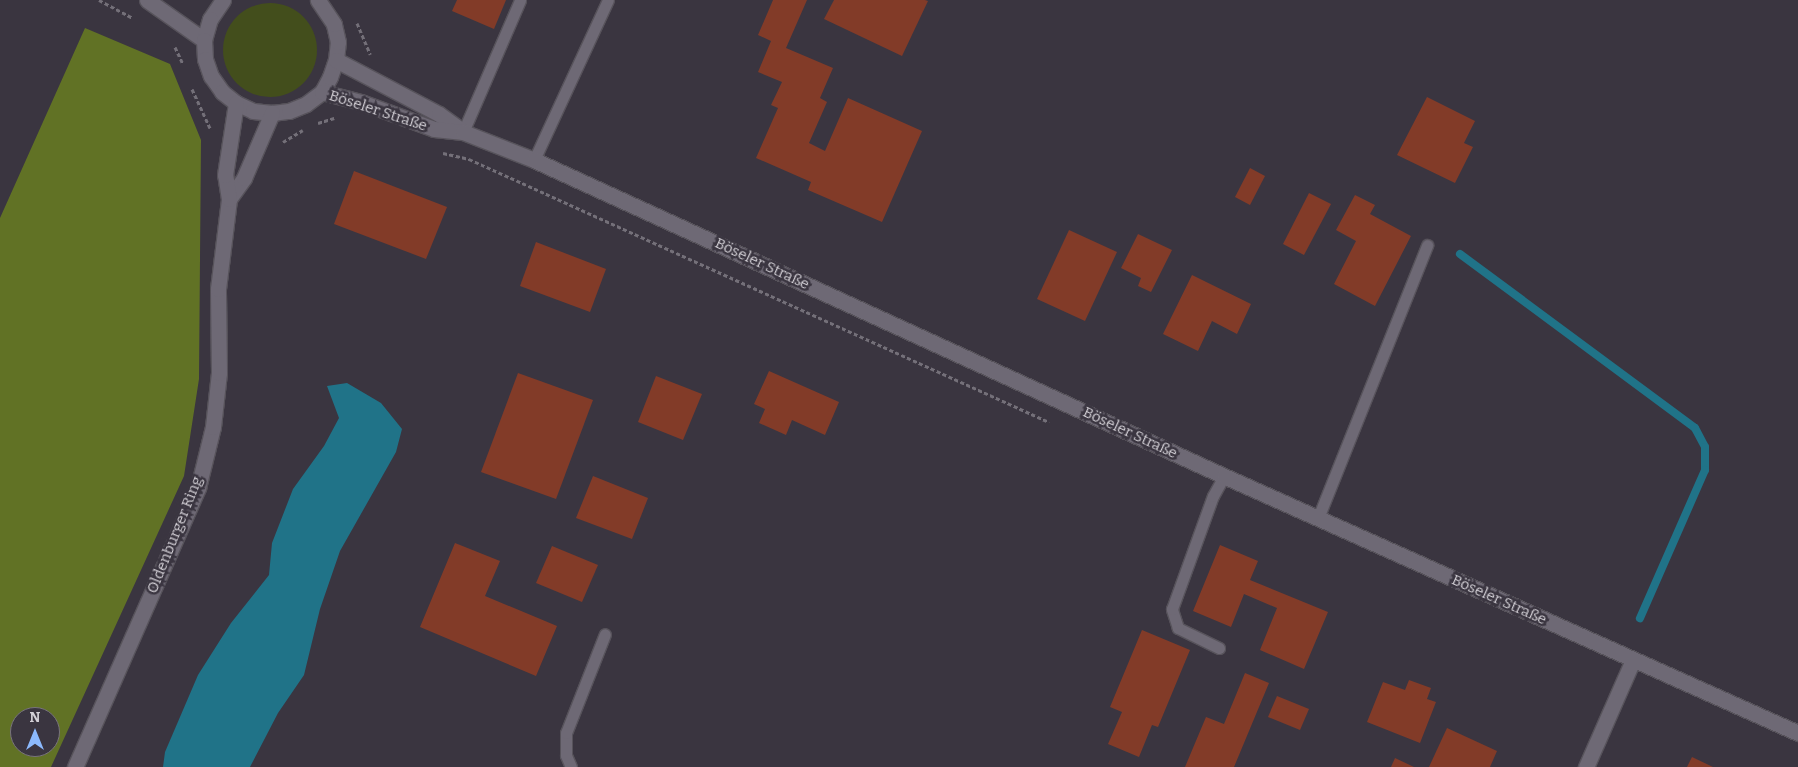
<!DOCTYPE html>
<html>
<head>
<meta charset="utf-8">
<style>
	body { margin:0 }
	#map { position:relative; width:1798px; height:767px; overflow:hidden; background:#3a3540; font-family:Bitter,serif }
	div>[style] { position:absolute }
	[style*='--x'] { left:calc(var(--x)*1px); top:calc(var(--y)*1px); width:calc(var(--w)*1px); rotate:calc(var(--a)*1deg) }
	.green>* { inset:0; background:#434e1c }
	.round { border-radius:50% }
	.forest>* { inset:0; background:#617225 }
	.water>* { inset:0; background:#207388 }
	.stream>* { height:8px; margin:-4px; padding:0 4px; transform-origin:4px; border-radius:4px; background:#207388 }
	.building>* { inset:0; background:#823b28 }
	.path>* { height:3px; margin-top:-1.5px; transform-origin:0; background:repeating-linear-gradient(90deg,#747079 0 4px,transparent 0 6.5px) }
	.roads { filter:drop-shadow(1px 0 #57535b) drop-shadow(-1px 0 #57535b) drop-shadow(0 1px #57535b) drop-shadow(0 -1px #57535b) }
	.lane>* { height:11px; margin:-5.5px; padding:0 5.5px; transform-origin:5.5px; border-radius:5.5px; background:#6e6975 }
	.street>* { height:15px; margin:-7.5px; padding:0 7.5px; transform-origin:7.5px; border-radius:7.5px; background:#6e6975 }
	.secondary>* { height:15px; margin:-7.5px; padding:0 7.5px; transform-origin:7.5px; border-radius:7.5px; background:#6e6975 }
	span { translate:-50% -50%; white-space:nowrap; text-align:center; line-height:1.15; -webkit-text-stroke:5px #3a3540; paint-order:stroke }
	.street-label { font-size:15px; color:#d4d1d7 }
	.north { position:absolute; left:10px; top:707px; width:50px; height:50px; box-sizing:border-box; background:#3a3540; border:1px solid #78737c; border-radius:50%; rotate:0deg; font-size:14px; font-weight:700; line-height:20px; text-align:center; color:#d4d1d7 }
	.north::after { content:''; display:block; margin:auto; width:18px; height:22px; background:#8cb9fc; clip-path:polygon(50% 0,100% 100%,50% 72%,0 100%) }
</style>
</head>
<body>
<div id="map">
	<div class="green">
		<div class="round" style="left:223px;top:3px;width:94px;height:94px"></div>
	</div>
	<div class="forest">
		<div style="clip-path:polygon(evenodd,85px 28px,170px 64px,201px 140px,199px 379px,184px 476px,51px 767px,0 767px,0 218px,85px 28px,20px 717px,50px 717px,50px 747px,20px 747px,20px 717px)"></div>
	</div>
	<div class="water">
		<div style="clip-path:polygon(347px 383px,381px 403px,402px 429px,396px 452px,340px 551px,320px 609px,304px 675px,278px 713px,250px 767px,163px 767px,165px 752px,198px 675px,231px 623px,269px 575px,272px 543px,293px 489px,324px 446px,339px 418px,327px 386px)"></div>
	</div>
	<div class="stream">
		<div style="--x:1460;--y:254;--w:292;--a:36.5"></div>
		<div style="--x:1695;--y:428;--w:21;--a:62"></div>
		<div style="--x:1705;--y:447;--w:23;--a:90"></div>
		<div style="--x:1705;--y:470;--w:162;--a:113.7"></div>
	</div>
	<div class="building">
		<div style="clip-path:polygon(457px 0,506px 0,494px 29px,452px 11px)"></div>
		<div style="clip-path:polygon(773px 0,807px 0,786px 48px,833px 68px,820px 98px,827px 102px,809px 143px,825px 151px,848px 98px,922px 131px,882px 222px,808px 190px,811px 182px,756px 158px,778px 108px,771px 105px,782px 82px,758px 72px,771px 41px,758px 35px)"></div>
		<div style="clip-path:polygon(834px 0,925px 0,928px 1px,902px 56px,824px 19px)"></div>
		<div style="clip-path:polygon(1427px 97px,1475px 121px,1464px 143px,1473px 147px,1455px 183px,1397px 155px)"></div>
		<div style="clip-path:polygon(1250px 168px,1265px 176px,1250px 205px,1235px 197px)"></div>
		<div style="clip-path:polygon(354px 171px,447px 207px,426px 259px,334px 224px)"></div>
		<div style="clip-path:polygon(1309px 193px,1331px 204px,1304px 255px,1283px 244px)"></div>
		<div style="clip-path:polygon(1355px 195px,1375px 205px,1370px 214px,1411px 236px,1375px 306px,1334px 284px,1356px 241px,1336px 230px)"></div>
		<div style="clip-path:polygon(1069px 230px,1117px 252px,1085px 321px,1037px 299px)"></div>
		<div style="clip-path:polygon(1138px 234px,1172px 250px,1151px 292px,1138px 286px,1141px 278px,1121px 268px)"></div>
		<div style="clip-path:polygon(536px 242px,606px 269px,590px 312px,520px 286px)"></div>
		<div style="clip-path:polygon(1192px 275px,1251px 304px,1237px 334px,1212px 321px,1198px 351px,1163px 334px)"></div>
		<div style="clip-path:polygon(769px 371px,839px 402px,825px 435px,792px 420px,786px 435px,759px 423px,765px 409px,754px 404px)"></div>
		<div style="clip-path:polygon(518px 373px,593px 400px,556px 499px,481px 472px)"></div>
		<div style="clip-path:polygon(656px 376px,702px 394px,683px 440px,638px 422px)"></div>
		<div style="clip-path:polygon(593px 476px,648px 498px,632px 539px,576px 518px)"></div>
		<div style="clip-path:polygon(455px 543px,500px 561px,485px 596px,557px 626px,536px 676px,420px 627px)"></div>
		<div style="clip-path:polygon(1220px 545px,1258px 561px,1250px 580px,1328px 612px,1304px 669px,1260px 650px,1277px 608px,1244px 594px,1231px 627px,1193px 611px)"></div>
		<div style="clip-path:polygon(552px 546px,598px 565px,582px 602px,536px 583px)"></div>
		<div style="clip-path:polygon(1142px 630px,1190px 650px,1158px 727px,1152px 725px,1139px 757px,1108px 744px,1122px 712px,1110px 707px)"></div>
		<div style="clip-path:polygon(1245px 673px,1269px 683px,1234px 767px,1185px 767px,1206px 717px,1224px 724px)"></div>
		<div style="clip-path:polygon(1409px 680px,1431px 688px,1427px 699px,1436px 702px,1420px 743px,1367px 722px,1383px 682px,1405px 690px)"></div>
		<div style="clip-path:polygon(1277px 696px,1309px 709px,1300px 730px,1268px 717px)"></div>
		<div style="clip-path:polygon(1447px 728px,1497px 751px,1490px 767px,1429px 767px)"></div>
		<div style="clip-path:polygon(1692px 757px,1713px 767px,1687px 767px)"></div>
		<div style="clip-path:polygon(1395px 758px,1414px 767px,1391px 767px)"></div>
	</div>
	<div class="path">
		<div style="--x:99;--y:0;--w:38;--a:28"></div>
		<div style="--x:357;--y:23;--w:34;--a:67"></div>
		<div style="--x:175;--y:47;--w:19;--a:65"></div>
		<div style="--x:192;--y:89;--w:43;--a:65.2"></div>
		<div style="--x:318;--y:123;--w:17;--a:-17"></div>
		<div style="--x:283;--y:142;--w:23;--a:-31"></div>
		<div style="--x:443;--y:153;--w:27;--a:13"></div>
		<div style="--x:469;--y:159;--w:637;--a:24.39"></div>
	</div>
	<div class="roads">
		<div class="lane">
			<div style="--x:463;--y:132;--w:144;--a:-66.6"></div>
			<div style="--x:534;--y:160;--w:176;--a:-65.2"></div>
			<div style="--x:1318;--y:518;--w:294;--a:-68.2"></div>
			<div style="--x:1219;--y:648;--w:46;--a:-154"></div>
			<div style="--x:1178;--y:628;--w:20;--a:-108"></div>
			<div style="--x:1172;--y:609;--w:120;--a:-70.1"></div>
			<div style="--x:1213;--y:496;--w:23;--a:-61"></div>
			<div style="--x:571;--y:767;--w:13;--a:-113"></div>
			<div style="--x:566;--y:755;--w:22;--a:-90"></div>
			<div style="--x:566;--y:733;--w:106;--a:-68.5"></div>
		</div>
		<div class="street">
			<div style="--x:1586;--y:767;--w:117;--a:-66.3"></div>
		</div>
		<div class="secondary">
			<div style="--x:147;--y:0;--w:70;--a:35.1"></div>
			<div style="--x:223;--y:0;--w:23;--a:124"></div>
			<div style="--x:210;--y:19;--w:22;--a:106"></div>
			<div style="--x:204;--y:40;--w:19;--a:87"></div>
			<div style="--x:205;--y:59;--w:18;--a:71"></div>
			<div style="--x:211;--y:76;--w:19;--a:55"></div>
			<div style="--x:222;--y:92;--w:18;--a:38"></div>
			<div style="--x:236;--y:103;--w:19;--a:25"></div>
			<div style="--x:253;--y:111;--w:19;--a:6"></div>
			<div style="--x:272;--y:113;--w:17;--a:-7"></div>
			<div style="--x:289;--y:111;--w:18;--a:-22"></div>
			<div style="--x:306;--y:104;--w:20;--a:-37"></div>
			<div style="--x:322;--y:92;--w:17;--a:-62"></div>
			<div style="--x:330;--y:77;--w:18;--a:-71"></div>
			<div style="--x:336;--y:60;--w:18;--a:-84"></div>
			<div style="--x:338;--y:42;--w:18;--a:-103"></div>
			<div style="--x:334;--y:24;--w:29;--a:-124"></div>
			<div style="--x:336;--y:60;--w:116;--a:27.7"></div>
			<div style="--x:439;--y:114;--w:29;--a:36"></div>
			<div style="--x:322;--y:92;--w:40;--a:14.4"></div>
			<div style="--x:361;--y:102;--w:78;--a:20.3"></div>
			<div style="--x:434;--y:129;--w:29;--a:6"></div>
			<div style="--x:463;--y:132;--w:76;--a:21.5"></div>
			<div style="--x:534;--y:160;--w:759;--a:24.61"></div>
			<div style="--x:1224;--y:476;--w:629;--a:24.12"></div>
			<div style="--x:229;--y:199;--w:26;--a:-54"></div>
			<div style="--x:244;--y:178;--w:71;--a:-66.7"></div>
			<div style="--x:75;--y:767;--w:305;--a:-66.2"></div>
			<div style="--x:198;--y:488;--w:63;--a:-76.2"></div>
			<div style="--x:213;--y:427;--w:54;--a:-83.7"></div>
			<div style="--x:219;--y:373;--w:84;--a:-90.7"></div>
			<div style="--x:218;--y:289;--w:91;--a:-83"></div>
			<div style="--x:229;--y:199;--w:24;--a:-99"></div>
			<div style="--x:225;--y:175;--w:73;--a:-81.3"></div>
		</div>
	</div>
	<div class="street-label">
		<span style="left:378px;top:111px;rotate:18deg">Böseler Straße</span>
		<span style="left:762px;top:264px;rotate:25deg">Böseler Straße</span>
		<span style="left:1130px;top:433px;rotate:25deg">Böseler Straße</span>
		<span style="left:175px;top:535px;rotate:-68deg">Oldenburger Ring</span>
		<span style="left:1499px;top:600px;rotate:24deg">Böseler Straße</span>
	</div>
	<div class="north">N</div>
</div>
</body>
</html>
